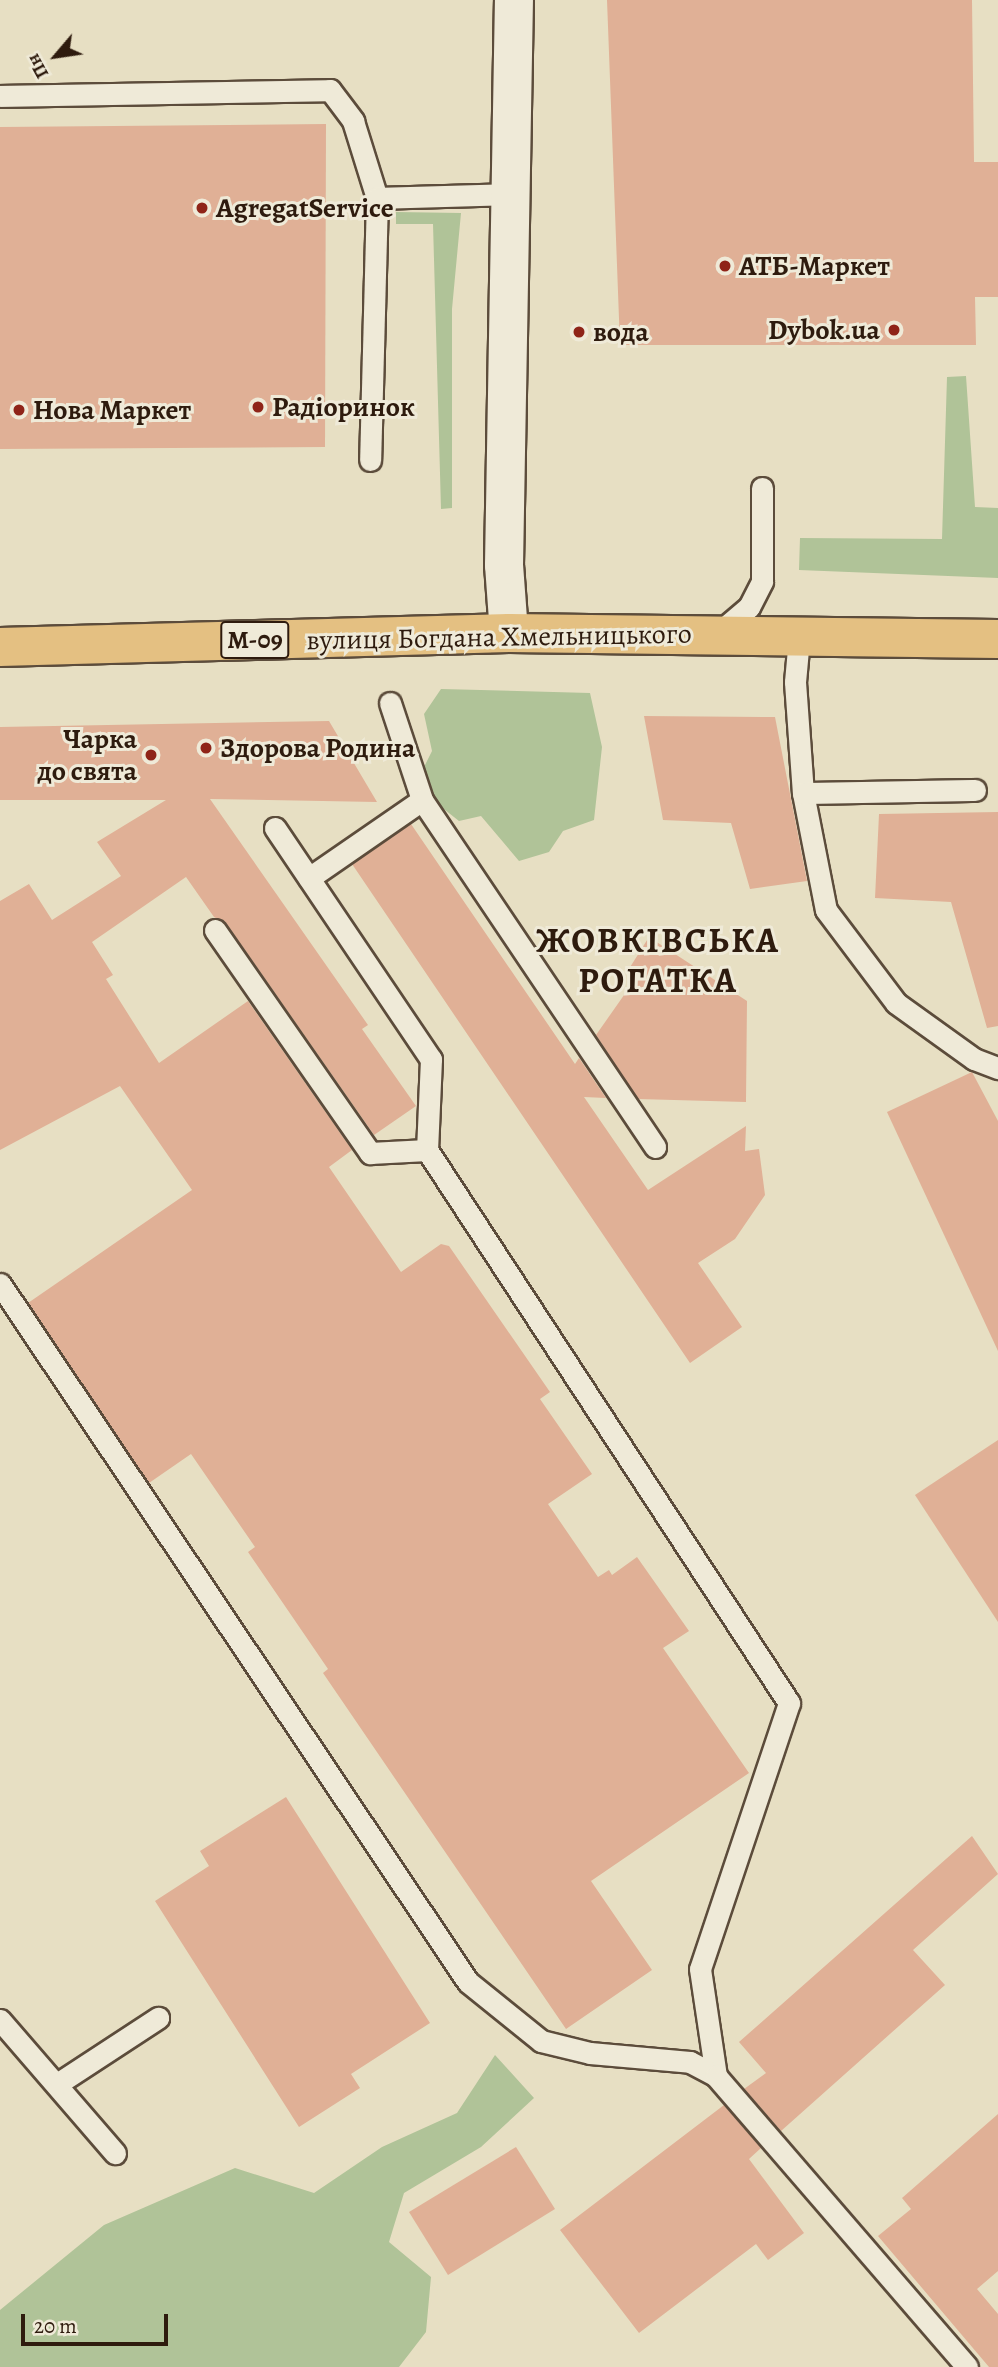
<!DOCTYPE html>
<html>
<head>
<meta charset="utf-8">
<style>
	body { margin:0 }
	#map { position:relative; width:998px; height:2367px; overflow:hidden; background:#e7dfc3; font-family:Alegreya,serif }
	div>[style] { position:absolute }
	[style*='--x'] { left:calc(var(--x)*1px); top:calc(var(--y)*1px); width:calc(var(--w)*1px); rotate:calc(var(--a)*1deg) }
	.green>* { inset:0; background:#b0c398 }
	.building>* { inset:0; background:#e0b096 }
	.roads { filter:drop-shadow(2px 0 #5c4c3b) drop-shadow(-2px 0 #5c4c3b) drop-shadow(0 2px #5c4c3b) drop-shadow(0 -2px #5c4c3b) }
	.service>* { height:21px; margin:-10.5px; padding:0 10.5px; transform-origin:10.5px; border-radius:10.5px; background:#efead8 }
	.secondary>* { height:38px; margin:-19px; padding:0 19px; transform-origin:19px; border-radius:19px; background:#efead8 }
	.primary>* { height:38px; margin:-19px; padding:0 19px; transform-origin:19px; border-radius:19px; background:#e4c082 }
	.dots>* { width:19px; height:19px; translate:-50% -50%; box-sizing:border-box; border:4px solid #efead8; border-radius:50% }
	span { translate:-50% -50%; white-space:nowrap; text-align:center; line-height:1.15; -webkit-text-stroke:6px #efead8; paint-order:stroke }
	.shield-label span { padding:2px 5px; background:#efead8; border:2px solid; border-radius:5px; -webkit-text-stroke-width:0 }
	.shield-label { font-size:26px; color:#2e1b0e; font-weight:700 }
	.poi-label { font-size:28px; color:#2e1b0e; font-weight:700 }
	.left { translate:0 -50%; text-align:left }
	.right { translate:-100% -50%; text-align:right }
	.street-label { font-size:28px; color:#2e1b0e }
	.district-label { font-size:35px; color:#2e1b0e; font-weight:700; letter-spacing:2px }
	.north { position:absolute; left:21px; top:21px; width:70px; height:70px; -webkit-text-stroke:5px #efead8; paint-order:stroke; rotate:241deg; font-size:19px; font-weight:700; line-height:28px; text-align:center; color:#2e1b0e }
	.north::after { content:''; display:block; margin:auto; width:24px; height:32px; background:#2e1b0e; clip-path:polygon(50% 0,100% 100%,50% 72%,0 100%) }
	.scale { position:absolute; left:21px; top:2314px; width:147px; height:32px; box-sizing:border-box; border:4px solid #2e1b0e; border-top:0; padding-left:9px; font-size:21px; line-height:24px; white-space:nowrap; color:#2e1b0e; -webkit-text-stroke:5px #efead8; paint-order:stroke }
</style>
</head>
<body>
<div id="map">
	<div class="green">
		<div style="clip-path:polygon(396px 212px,461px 213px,452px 309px,452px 508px,441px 509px,433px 224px,396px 224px)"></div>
		<div style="clip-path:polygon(966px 376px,975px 507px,998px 508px,998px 578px,799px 570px,800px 538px,942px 539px,947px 377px)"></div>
		<div style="clip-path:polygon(441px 689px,590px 693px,602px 747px,594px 820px,563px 831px,549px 852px,519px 861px,481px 816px,459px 821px,440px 806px,422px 771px,432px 751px,424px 714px)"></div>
		<div style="clip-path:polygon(495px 2055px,534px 2098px,481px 2147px,404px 2193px,389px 2242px,431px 2277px,426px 2332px,399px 2367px,0 2367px,0 2310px,104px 2225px,235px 2168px,314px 2193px,382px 2147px,457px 2113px)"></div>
	</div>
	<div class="building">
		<div style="clip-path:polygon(607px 0,972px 0,974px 162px,998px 162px,998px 297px,975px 297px,976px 345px,620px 345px)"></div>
		<div style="clip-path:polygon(326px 124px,325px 447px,0 449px,0 127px)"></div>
		<div style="clip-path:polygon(644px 716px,775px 717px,807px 881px,750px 889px,731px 823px,663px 820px)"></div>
		<div style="clip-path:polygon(329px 721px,377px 802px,210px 799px,368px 1025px,362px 1029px,416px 1106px,374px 1135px,226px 923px,214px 917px,186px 877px,92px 942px,113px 975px,106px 979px,159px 1063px,248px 1001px,352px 1150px,329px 1167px,401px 1272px,441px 1244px,449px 1246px,550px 1392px,540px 1399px,592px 1474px,548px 1504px,598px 1577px,609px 1570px,612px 1575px,637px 1557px,689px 1631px,663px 1648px,749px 1773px,591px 1881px,652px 1970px,566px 2029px,323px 1673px,328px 1669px,248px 1552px,255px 1547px,191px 1454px,149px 1483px,28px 1303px,192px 1190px,120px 1086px,0 1150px,0 901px,29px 884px,52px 920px,121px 876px,97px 842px,166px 800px,0 800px,0 727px)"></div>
		<div style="clip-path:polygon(998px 812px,998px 1026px,987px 1028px,951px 902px,875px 898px,879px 814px)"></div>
		<div style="clip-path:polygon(411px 824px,575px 1064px,579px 1058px,606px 1098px,584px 1097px,648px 1190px,746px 1126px,745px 1151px,759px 1149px,765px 1195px,735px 1239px,698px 1263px,742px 1327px,690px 1363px,352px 864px)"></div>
		<div style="clip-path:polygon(649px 937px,747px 1001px,746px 1102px,638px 1099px,596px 1035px,636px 978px,627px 972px)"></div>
		<div style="clip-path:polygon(972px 1072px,998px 1121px,998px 1351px,887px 1112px)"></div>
		<div style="clip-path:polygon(998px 1440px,998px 1622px,915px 1495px)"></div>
		<div style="clip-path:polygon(286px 1797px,430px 2023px,351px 2074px,360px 2088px,299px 2127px,155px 1901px,209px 1866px,200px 1851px)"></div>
		<div style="clip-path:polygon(972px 1836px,998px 1874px,913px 1950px,945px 1985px,781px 2131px,744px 2089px,766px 2073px,739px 2042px)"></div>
		<div style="clip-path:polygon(724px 2105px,761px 2148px,749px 2159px,804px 2233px,768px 2260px,756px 2244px,639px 2333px,560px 2230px)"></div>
		<div style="clip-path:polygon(998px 2114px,998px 2271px,977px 2289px,998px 2314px,998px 2367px,989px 2367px,878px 2236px,911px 2209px,902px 2198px)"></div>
		<div style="clip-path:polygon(516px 2147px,555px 2209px,448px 2275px,409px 2212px)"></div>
	</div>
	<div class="roads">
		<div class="service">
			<div style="--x:0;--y:96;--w:330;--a:-1"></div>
			<div style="--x:330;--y:90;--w:39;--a:53"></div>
			<div style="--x:353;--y:121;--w:81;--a:72.7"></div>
			<div style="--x:377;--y:198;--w:262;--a:91.5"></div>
			<div style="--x:377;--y:198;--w:135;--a:-1.7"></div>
			<div style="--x:717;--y:634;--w:42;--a:-40.2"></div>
			<div style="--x:749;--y:607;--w:29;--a:-63"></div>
			<div style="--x:762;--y:581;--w:93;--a:-90"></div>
			<div style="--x:799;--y:638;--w:44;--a:95.2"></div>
			<div style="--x:795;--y:682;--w:111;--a:85.9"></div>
			<div style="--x:803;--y:793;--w:119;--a:78.9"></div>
			<div style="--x:826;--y:910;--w:116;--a:53"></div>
			<div style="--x:896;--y:1003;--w:96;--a:35.7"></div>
			<div style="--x:974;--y:1059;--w:26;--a:21"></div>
			<div style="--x:390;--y:703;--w:102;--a:71.7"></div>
			<div style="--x:422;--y:800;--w:418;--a:56.1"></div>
			<div style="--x:803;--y:793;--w:172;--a:-1"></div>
			<div style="--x:275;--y:828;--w:279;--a:56"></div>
			<div style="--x:431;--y:1059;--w:91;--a:92.5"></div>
			<div style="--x:309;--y:878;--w:137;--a:-34.6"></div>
			<div style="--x:215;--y:930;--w:272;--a:55.2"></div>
			<div style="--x:370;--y:1153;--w:57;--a:-3"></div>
			<div style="--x:427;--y:1150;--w:661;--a:56.79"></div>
			<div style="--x:789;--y:1703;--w:280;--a:108.5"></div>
			<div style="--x:700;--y:1969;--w:108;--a:81.5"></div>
			<div style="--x:0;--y:1284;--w:840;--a:56.16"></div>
			<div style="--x:468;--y:1982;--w:94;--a:38.9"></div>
			<div style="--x:541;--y:2041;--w:50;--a:13.8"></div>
			<div style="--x:590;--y:2053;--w:100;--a:5.1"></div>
			<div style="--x:690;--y:2062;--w:30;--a:28"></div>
			<div style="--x:716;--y:2076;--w:384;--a:49.2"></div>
			<div style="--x:0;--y:2020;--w:176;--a:49.2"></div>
			<div style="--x:57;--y:2084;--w:121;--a:-33.2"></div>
		</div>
		<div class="secondary">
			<div style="--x:509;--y:633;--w:68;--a:-94.2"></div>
			<div style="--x:504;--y:565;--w:565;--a:-88.99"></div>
		</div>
		<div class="primary">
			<div style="--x:0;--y:647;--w:509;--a:-1.58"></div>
			<div style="--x:509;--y:633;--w:489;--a:0.7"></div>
		</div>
	</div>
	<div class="dots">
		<div style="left:202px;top:208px;background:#8f2418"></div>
		<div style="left:725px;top:266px;background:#8f2418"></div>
		<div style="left:894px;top:330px;background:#8f2418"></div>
		<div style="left:579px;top:332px;background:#8f2418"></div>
		<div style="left:258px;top:407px;background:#8f2418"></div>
		<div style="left:19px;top:410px;background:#8f2418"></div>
		<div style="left:206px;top:748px;background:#8f2418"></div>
		<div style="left:151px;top:755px;background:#8f2418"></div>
	</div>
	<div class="shield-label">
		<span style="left:255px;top:640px">М-09</span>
	</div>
	<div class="poi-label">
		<span class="left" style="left:216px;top:208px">AgregatService</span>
		<span class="left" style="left:739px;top:266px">АТБ-Маркет</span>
		<span class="right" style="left:880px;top:330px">Dybok.ua</span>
		<span class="left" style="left:593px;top:332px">вода</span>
		<span class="left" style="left:272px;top:407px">Радіоринок</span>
		<span class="left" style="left:33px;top:410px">Нова Маркет</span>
		<span class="right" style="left:137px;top:755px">Чарка<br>до свята</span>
		<span class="left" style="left:220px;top:748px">Здорова Родина</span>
	</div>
	<div class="street-label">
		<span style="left:499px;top:637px;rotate:-1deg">вулиця Богдана Хмельницького</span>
	</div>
	<div class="district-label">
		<span style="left:658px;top:960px">ЖОВКІВСЬКА<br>РОГАТКА</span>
	</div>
	<div class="north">Пн</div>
	<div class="scale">20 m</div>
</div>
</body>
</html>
